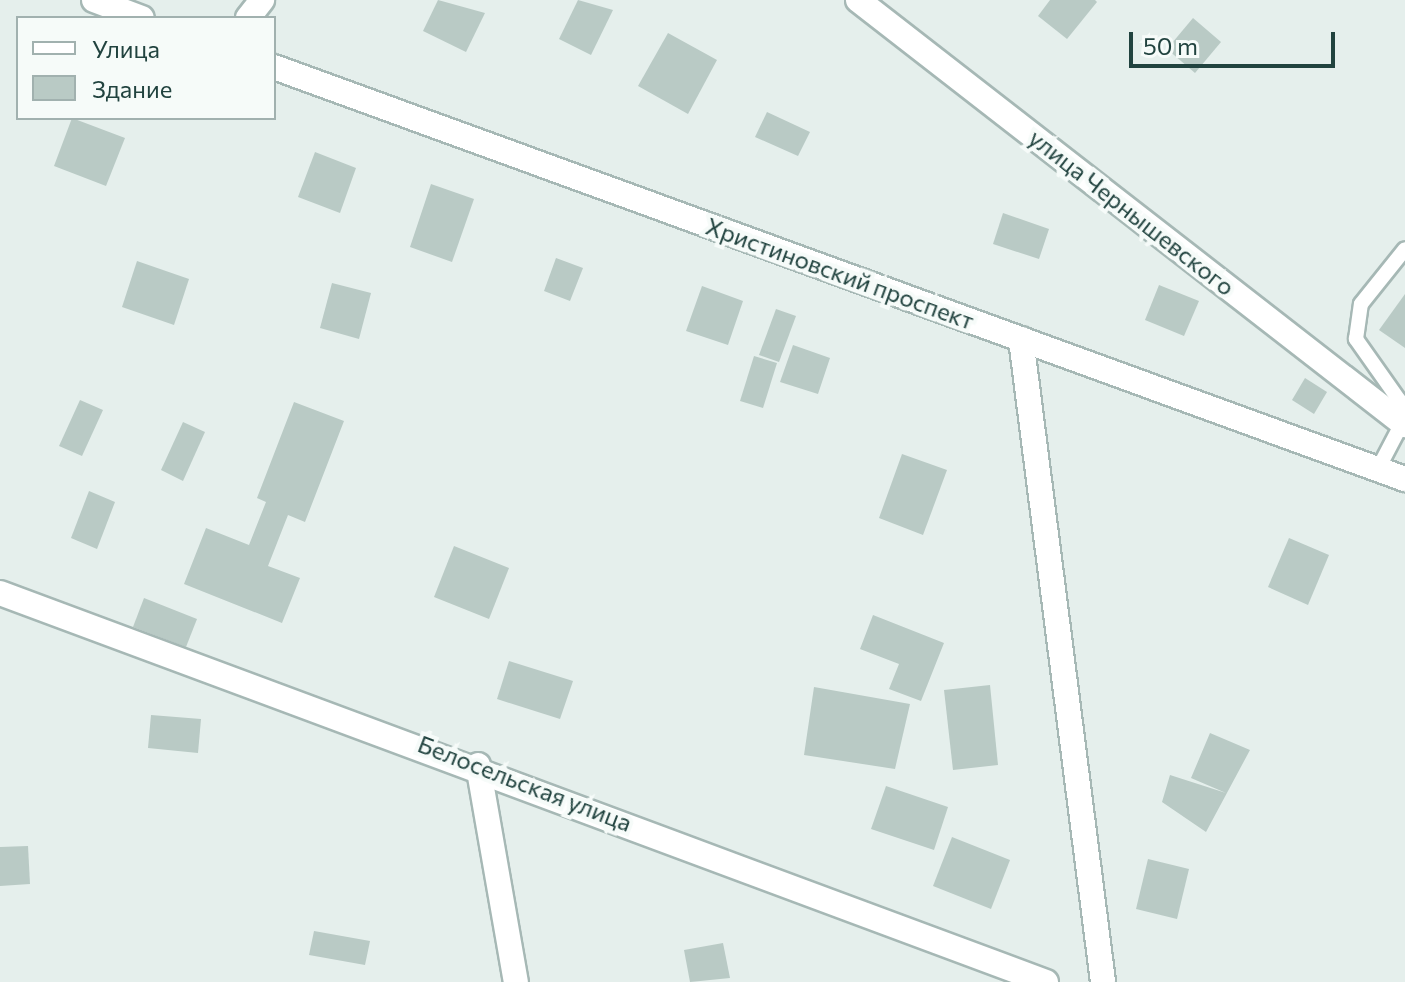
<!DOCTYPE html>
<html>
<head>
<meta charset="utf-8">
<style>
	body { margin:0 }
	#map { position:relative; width:1405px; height:982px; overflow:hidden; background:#e5efec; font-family:Commissioner,sans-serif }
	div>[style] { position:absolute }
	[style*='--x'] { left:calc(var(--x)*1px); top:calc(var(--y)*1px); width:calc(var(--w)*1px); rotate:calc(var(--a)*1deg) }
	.building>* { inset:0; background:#b9cac5 }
	.roads { filter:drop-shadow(2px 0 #a6b8b5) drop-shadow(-2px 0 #a6b8b5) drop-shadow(0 2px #a6b8b5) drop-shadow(0 -2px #a6b8b5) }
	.lane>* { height:14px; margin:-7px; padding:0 7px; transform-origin:7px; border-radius:7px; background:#fff }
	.street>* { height:24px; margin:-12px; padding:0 12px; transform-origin:12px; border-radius:12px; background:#fff }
	.secondary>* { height:24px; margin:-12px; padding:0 12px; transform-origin:12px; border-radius:12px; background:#fff }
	span { translate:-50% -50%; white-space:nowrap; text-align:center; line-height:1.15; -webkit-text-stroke:8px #f6fbf9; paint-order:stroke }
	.street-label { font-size:24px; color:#21433f }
	.legend { position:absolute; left:16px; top:16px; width:260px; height:104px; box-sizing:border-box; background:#f6fbf9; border:2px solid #a1b1af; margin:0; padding:10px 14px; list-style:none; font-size:24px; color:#21433f }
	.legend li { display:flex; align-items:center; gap:16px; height:40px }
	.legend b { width:40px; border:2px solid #a1b1af }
	.scale { position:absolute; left:1129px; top:32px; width:206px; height:36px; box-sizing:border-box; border:4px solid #21433f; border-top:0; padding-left:10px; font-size:24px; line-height:28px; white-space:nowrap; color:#21433f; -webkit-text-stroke:6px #f6fbf9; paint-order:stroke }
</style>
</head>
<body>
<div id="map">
	<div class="building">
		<div style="clip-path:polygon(438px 0,485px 13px,466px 52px,423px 31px)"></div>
		<div style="clip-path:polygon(578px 0,613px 10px,591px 55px,559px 39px)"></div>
		<div style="clip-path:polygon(1050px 0,1095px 0,1097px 2px,1067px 39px,1038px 16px)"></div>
		<div style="clip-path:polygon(1193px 18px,1221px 42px,1195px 73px,1167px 49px)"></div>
		<div style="clip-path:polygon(668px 33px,717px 60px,688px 114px,638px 86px)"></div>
		<div style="clip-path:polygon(767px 112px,810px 132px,798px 156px,755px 137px)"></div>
		<div style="clip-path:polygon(72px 118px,125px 138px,106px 186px,54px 166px)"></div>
		<div style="clip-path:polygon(315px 152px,356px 168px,340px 213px,298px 197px)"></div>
		<div style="clip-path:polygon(431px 184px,474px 199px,452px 262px,410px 247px)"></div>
		<div style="clip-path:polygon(1003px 213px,1049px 229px,1039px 259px,993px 244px)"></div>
		<div style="clip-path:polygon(556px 258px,583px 268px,570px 301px,544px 291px)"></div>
		<div style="clip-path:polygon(137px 261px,189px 279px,174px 325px,122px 307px)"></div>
		<div style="clip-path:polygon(332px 283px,371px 293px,359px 339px,320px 328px)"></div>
		<div style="clip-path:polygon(1159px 285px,1199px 301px,1184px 336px,1145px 320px)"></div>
		<div style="clip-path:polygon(702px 286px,743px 301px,728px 345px,686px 331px)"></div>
		<div style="clip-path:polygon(1405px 294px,1405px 348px,1379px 330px)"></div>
		<div style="clip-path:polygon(776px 309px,796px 316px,779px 362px,759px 355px)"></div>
		<div style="clip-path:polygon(793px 345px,830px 358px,818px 394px,780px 382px)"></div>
		<div style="clip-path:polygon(754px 356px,777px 363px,763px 408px,740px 401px)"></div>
		<div style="clip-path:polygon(1305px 378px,1327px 392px,1314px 414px,1292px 400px)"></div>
		<div style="clip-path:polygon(80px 400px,103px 410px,82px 456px,59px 446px)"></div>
		<div style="clip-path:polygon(294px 402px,344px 421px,305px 522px,288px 515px,268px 566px,300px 578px,282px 623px,184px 584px,206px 528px,249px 545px,266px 502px,257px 498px)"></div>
		<div style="clip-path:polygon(183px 422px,205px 432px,183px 481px,161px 470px)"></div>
		<div style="clip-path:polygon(902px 454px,947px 470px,923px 535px,879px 518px)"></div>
		<div style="clip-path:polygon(89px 491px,115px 502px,97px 549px,71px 538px)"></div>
		<div style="clip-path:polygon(1289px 538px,1329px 555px,1308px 605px,1268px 587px)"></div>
		<div style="clip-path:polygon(454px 546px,509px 568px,489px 619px,434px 597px)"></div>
		<div style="clip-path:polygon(144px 598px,197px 619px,186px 647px,133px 627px)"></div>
		<div style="clip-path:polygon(873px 615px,944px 643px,921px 701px,889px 689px,899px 664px,860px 649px)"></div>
		<div style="clip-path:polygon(509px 661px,573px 681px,560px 719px,497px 699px)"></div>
		<div style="clip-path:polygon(990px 685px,998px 765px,953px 770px,944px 690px)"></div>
		<div style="clip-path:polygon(814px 687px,910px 704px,895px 769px,804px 755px)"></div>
		<div style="clip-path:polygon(151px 715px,201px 719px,198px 753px,148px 748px)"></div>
		<div style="clip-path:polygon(1210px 733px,1250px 750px,1206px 832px,1162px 802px,1170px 775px,1226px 793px,1191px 778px)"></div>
		<div style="clip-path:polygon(886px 786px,948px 807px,934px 850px,871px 829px)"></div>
		<div style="clip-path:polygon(952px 837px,1010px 860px,991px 909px,933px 886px)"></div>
		<div style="clip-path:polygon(28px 846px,30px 884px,0 886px,0 847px)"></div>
		<div style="clip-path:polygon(1148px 859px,1189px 869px,1177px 919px,1136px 909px)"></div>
		<div style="clip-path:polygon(314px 931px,370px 941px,365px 965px,309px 955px)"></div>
		<div style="clip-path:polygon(723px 943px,730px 978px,690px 982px,684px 950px)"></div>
	</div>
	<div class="roads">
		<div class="lane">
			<div style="--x:1378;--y:469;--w:52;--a:-62.4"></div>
			<div style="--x:1402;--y:423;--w:23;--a:-97"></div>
			<div style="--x:1399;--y:400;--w:75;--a:-125.2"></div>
			<div style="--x:1356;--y:339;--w:35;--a:-82"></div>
			<div style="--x:1361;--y:304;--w:70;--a:-51.3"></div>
		</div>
		<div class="street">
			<div style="--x:858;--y:0;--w:693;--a:37.85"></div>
			<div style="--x:248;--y:18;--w:23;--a:-52"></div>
			<div style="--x:1021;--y:339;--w:648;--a:82.73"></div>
			<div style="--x:0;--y:593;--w:1116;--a:20.4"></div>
			<div style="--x:478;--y:765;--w:220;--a:80.1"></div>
		</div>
		<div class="secondary">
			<div style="--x:94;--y:0;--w:51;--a:20.6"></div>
			<div style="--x:274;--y:67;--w:1204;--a:20.02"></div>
		</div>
	</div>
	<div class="street-label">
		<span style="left:1132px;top:212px;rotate:38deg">улица Чернышевского</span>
		<span style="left:840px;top:273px;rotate:20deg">Христиновский проспект</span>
		<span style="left:525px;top:783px;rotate:21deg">Белосельская улица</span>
	</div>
	<ul class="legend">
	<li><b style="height:10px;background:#fff"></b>Улица</li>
	<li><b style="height:22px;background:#b9cac5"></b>Здание</li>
	</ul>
	<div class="scale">50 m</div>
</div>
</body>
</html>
